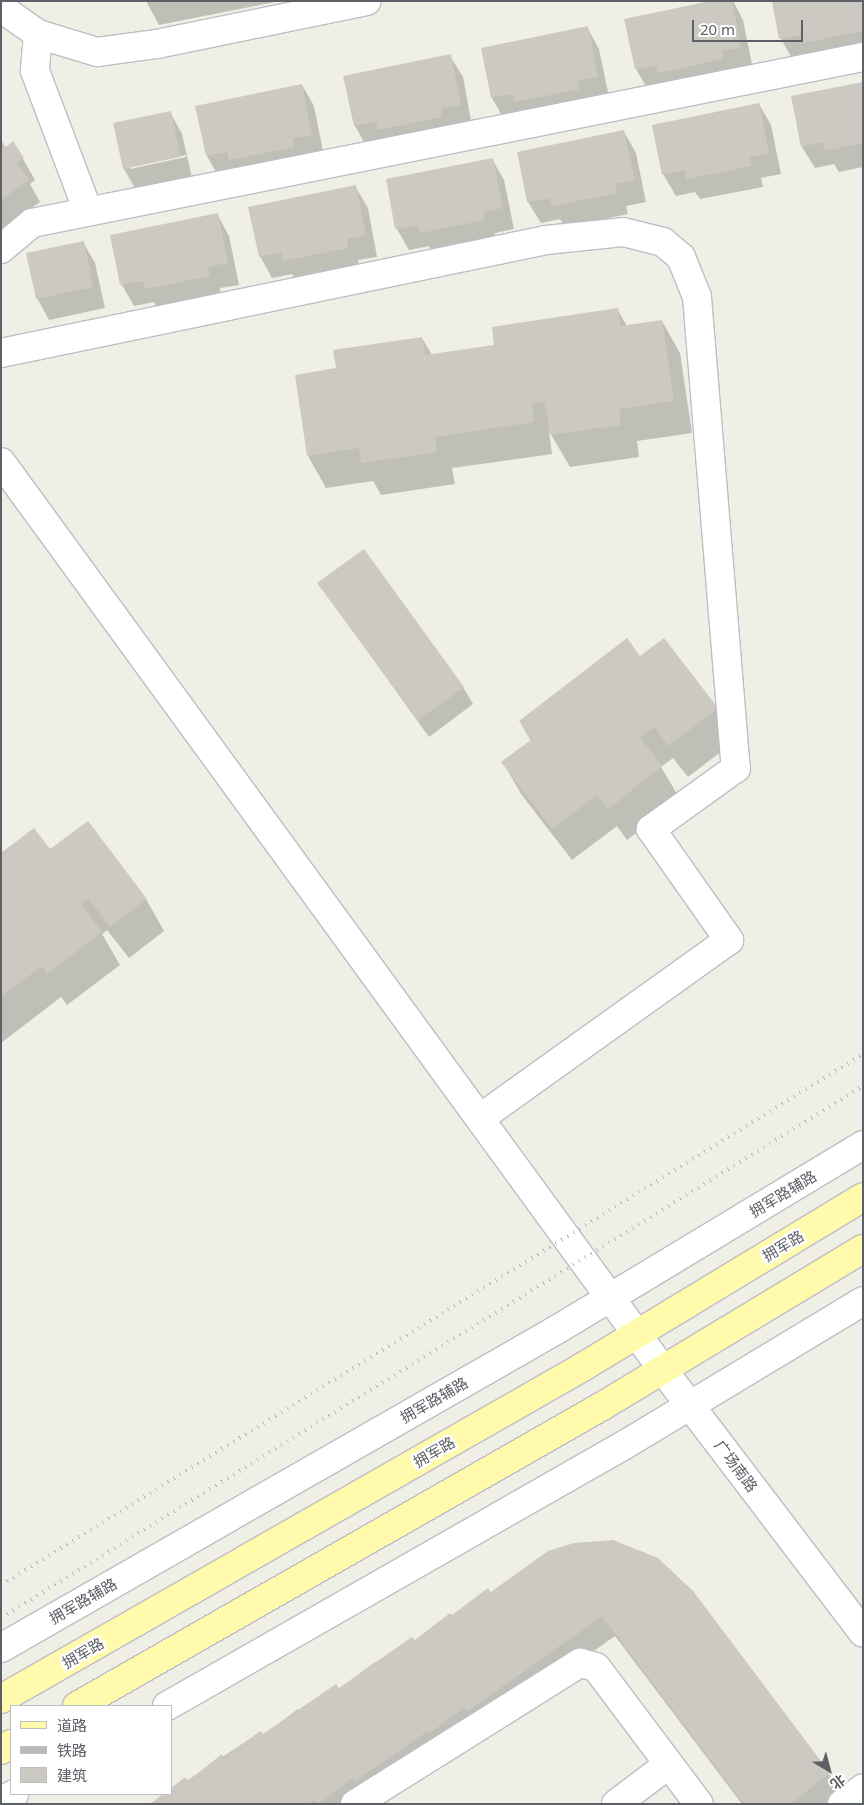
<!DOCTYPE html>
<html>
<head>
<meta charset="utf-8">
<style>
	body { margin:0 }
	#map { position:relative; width:864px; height:1805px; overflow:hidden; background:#f0efe5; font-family:"Noto Sans","Noto Sans SC",sans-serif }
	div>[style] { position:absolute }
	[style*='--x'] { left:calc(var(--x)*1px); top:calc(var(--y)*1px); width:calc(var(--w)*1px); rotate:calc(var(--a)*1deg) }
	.shadow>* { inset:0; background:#0003 }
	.building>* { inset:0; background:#ccc9c2 }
	.roads { filter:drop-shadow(1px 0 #bdbec5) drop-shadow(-1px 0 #bdbec5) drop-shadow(0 1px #bdbec5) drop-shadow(0 -1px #bdbec5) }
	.minor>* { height:28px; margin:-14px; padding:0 14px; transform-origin:14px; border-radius:14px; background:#fff }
	.major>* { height:28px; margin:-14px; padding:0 14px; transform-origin:14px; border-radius:14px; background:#fffaac }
	.rail>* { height:4px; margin-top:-2px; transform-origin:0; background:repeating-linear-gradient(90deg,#b8b9ba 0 1px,transparent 0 7px) }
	span { translate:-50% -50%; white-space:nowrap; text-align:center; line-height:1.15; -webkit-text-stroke:4.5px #fff; paint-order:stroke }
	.street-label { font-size:15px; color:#5d6067 }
	.frame { position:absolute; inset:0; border:2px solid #5d6067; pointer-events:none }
	.legend { position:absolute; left:10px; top:1705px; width:162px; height:90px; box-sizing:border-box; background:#fff; border:1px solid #bebfc2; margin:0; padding:6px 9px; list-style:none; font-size:15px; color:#5d6067 }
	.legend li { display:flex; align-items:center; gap:10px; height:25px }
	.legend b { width:25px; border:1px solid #bebfc2 }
	.north { position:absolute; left:804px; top:1745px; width:50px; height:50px; -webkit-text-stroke:4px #fff; paint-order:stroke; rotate:143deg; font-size:14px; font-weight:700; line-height:20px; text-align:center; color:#5d6067 }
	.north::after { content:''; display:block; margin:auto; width:18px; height:22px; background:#5d6067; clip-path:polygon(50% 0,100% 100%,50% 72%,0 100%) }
	.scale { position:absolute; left:692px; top:20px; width:111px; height:22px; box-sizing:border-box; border:2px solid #5d6067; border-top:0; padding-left:6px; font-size:15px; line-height:18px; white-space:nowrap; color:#5d6067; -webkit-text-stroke:4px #fff; paint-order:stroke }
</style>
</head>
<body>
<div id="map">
	<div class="shadow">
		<div style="clip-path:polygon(146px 1px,275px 1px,275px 2px,159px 25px)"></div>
		<div style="clip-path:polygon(716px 1px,733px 1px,743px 20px,753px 69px,648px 90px,636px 69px)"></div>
		<div style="clip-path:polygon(773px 1px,863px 1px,863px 55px,793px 60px,781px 39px)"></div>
		<div style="clip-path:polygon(587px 27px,599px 49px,609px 97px,504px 119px,492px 98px)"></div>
		<div style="clip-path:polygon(450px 56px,463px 77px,472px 126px,367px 147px,355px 126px,345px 77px)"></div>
		<div style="clip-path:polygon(863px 83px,863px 167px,839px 172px,834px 164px,815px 168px,802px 147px,792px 97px)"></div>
		<div style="clip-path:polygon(302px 85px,314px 106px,324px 156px,219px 177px,207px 156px,196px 107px)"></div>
		<div style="clip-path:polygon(759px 104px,771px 125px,781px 174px,761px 178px,763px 187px,700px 199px,695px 192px,676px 196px,663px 174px)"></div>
		<div style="clip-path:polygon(evenodd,170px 112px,182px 134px,192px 178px,136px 190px,124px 169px,115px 124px,170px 112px,186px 155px,186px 157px,130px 169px,130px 167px,186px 155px)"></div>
		<div style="clip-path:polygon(624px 132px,636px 153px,646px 202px,626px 206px,628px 214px,565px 227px,560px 219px,541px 223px,528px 202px,519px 153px)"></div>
		<div style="clip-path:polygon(1px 142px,5px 148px,12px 143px,23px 159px,35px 180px,30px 184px,40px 202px,1px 230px)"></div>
		<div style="clip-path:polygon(492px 159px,504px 180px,514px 229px,495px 233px,496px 241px,433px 254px,429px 246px,409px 250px,397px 229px,387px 180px)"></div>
		<div style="clip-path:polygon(355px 186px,368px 208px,377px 257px,358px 260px,359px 269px,296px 282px,292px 274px,272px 278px,260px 256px)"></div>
		<div style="clip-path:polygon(217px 214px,229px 236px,239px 285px,220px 288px,221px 297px,158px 310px,154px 302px,134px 306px,122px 285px,112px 236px)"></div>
		<div style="clip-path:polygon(83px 242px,95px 263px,105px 308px,49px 320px,37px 298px)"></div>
		<div style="clip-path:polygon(617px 309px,627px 326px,662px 321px,680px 353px,692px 433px,637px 441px,639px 457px,570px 467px,549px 431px,552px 454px,452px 468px,455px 484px,381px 495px,373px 481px,326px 488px,308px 456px,338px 369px,422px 338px,432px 355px,495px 346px)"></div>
		<div style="clip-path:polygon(319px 584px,463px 687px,473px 704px,429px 737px)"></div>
		<div style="clip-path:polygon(664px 640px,717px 709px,735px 741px,688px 777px,673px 758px,661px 767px,680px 799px,627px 840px,617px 826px,572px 860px,521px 794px,503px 762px,531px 741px,520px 722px,640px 658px)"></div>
		<div style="clip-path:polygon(49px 851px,146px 899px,164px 931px,129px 958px,107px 930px,102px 934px,120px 965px,67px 1005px,61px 997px,1px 1043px,1px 855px)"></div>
		<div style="clip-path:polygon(692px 1592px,829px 1774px,841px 1795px,830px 1804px,742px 1804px,615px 1636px,481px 1731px,358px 1804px,152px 1804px,260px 1732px,262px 1736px,298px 1709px,301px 1712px,338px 1690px,375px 1662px,377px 1665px,490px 1593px)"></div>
	</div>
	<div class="building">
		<div style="clip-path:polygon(710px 1px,732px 1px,741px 47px,722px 51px,723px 59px,658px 73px,657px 65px,635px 69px,624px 19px)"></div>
		<div style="clip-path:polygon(772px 1px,863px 1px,863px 31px,803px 43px,802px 35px,779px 39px)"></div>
		<div style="clip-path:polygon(588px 26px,598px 76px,578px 81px,580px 89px,515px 102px,513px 94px,491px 98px,481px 48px)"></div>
		<div style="clip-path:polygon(451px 54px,461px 105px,441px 108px,442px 117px,378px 130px,376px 122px,354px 126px,343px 76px)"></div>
		<div style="clip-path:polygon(863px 82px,863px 143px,825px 151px,823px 142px,801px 147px,791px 96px)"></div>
		<div style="clip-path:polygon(302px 84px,312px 135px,293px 138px,294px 147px,229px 160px,227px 152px,206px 156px,195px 106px)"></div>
		<div style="clip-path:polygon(759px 103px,769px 153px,750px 157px,751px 166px,686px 179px,685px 170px,662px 175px,652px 125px)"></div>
		<div style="clip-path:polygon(171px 111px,180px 157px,123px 169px,113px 123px)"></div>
		<div style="clip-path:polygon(624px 130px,635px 180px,615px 184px,617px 193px,551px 206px,550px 198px,527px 202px,517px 152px)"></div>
		<div style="clip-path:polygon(1px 140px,6px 147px,13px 141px,24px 158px,17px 163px,29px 180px,1px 200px)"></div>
		<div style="clip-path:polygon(493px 158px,503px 208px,483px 212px,485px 220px,420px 233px,418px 225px,395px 229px,386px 179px)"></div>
		<div style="clip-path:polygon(356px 185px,366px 235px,347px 239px,348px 248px,283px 261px,281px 252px,259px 257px,248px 207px)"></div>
		<div style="clip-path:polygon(218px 213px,228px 263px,208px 267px,210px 276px,145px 289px,143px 281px,120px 285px,110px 235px)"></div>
		<div style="clip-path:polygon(84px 241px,93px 287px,36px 299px,26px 253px)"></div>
		<div style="clip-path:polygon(618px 308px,620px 326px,662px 320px,674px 401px,619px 409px,621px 425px,550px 435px,545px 401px,532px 404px,534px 422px,435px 437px,437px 452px,361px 463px,359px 448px,307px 456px,295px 375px,336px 368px,333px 350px,422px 337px,425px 355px,494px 345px,492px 327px)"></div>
		<div style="clip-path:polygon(364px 549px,464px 687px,418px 720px,317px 583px)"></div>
		<div style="clip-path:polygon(627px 638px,640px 656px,664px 638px,718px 708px,668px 746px,654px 727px,640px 737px,662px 766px,608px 809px,597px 795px,552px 829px,501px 762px,532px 739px,519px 721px)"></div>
		<div style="clip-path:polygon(88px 821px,147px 899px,110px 927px,88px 898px,81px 904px,102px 932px,47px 974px,42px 966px,1px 997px,1px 853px,34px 828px,50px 849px)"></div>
		<div style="clip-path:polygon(613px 1540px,658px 1558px,693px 1591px,830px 1773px,790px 1804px,744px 1804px,602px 1616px,468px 1711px,465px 1707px,430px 1733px,428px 1731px,355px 1781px,352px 1778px,318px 1804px,313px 1800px,309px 1804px,150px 1804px,163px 1794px,171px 1794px,171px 1788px,185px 1777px,188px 1781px,222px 1754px,224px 1758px,260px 1731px,263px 1734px,336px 1684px,339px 1688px,412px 1637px,415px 1640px,450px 1613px,452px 1615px,488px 1588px,491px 1592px,548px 1551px,574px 1543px)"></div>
	</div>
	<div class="roads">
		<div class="minor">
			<div style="--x:1;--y:8;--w:45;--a:35.1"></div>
			<div style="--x:38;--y:34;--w:62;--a:17"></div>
			<div style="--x:97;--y:52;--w:61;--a:-7.6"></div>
			<div style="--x:157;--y:44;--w:214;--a:-11.6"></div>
			<div style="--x:38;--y:34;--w:37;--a:95"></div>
			<div style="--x:35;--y:71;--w:150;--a:69.3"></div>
			<div style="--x:1;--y:249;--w:40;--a:-40"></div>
			<div style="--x:32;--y:223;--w:847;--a:-11.3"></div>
			<div style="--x:1;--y:353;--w:557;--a:-11.71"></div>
			<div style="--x:546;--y:240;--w:77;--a:-5.9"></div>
			<div style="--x:623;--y:232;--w:41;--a:14"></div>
			<div style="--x:663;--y:242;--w:23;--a:40"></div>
			<div style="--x:681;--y:257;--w:43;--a:68.2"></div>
			<div style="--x:697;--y:297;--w:473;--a:85.3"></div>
			<div style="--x:736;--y:768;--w:105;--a:144.3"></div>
			<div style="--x:651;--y:829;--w:136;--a:54.9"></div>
			<div style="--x:729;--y:940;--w:306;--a:144.4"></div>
			<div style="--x:1;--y:462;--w:1124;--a:53.91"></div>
			<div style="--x:663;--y:1370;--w:330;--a:52.7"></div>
			<div style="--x:1;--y:1648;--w:642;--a:-29.8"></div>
			<div style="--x:558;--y:1329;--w:356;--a:-31.1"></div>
			<div style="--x:167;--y:1706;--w:529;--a:-29.72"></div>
			<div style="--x:626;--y:1444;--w:277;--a:-31.1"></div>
			<div style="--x:1;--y:1801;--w:15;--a:-28"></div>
			<div style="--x:355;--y:1804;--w:266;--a:-32.1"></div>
			<div style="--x:580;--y:1663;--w:16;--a:14"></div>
			<div style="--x:596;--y:1667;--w:171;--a:53.1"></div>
			<div style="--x:616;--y:1804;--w:66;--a:-37"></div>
			<div style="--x:842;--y:1804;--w:26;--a:-37"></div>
		</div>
		<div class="major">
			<div style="--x:1;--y:1699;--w:668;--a:-29.71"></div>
			<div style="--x:581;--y:1368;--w:330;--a:-31.2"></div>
			<div style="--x:77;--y:1706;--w:607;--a:-29.73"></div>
			<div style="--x:604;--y:1405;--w:302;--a:-31.1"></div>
			<div style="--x:1;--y:1750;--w:12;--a:-31"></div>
		</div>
	</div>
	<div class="rail">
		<div style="--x:1;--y:1585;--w:1012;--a:-31.63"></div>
		<div style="--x:1;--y:1618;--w:1013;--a:-31.68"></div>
	</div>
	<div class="street-label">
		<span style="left:783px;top:1194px;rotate:-31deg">拥军路辅路</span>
		<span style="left:783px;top:1246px;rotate:-31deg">拥军路</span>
		<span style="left:434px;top:1400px;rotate:-30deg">拥军路辅路</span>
		<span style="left:434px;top:1452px;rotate:-30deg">拥军路</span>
		<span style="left:736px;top:1466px;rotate:53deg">广场南路</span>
		<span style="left:83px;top:1601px;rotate:-30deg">拥军路辅路</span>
		<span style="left:83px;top:1653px;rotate:-30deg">拥军路</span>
	</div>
	<div class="frame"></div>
	<ul class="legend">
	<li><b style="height:6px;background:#fffaac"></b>道路</li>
	<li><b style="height:6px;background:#b8b9ba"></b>铁路</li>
	<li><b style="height:14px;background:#ccc9c2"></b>建筑</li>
	</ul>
	<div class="north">北</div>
	<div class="scale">20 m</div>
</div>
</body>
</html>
